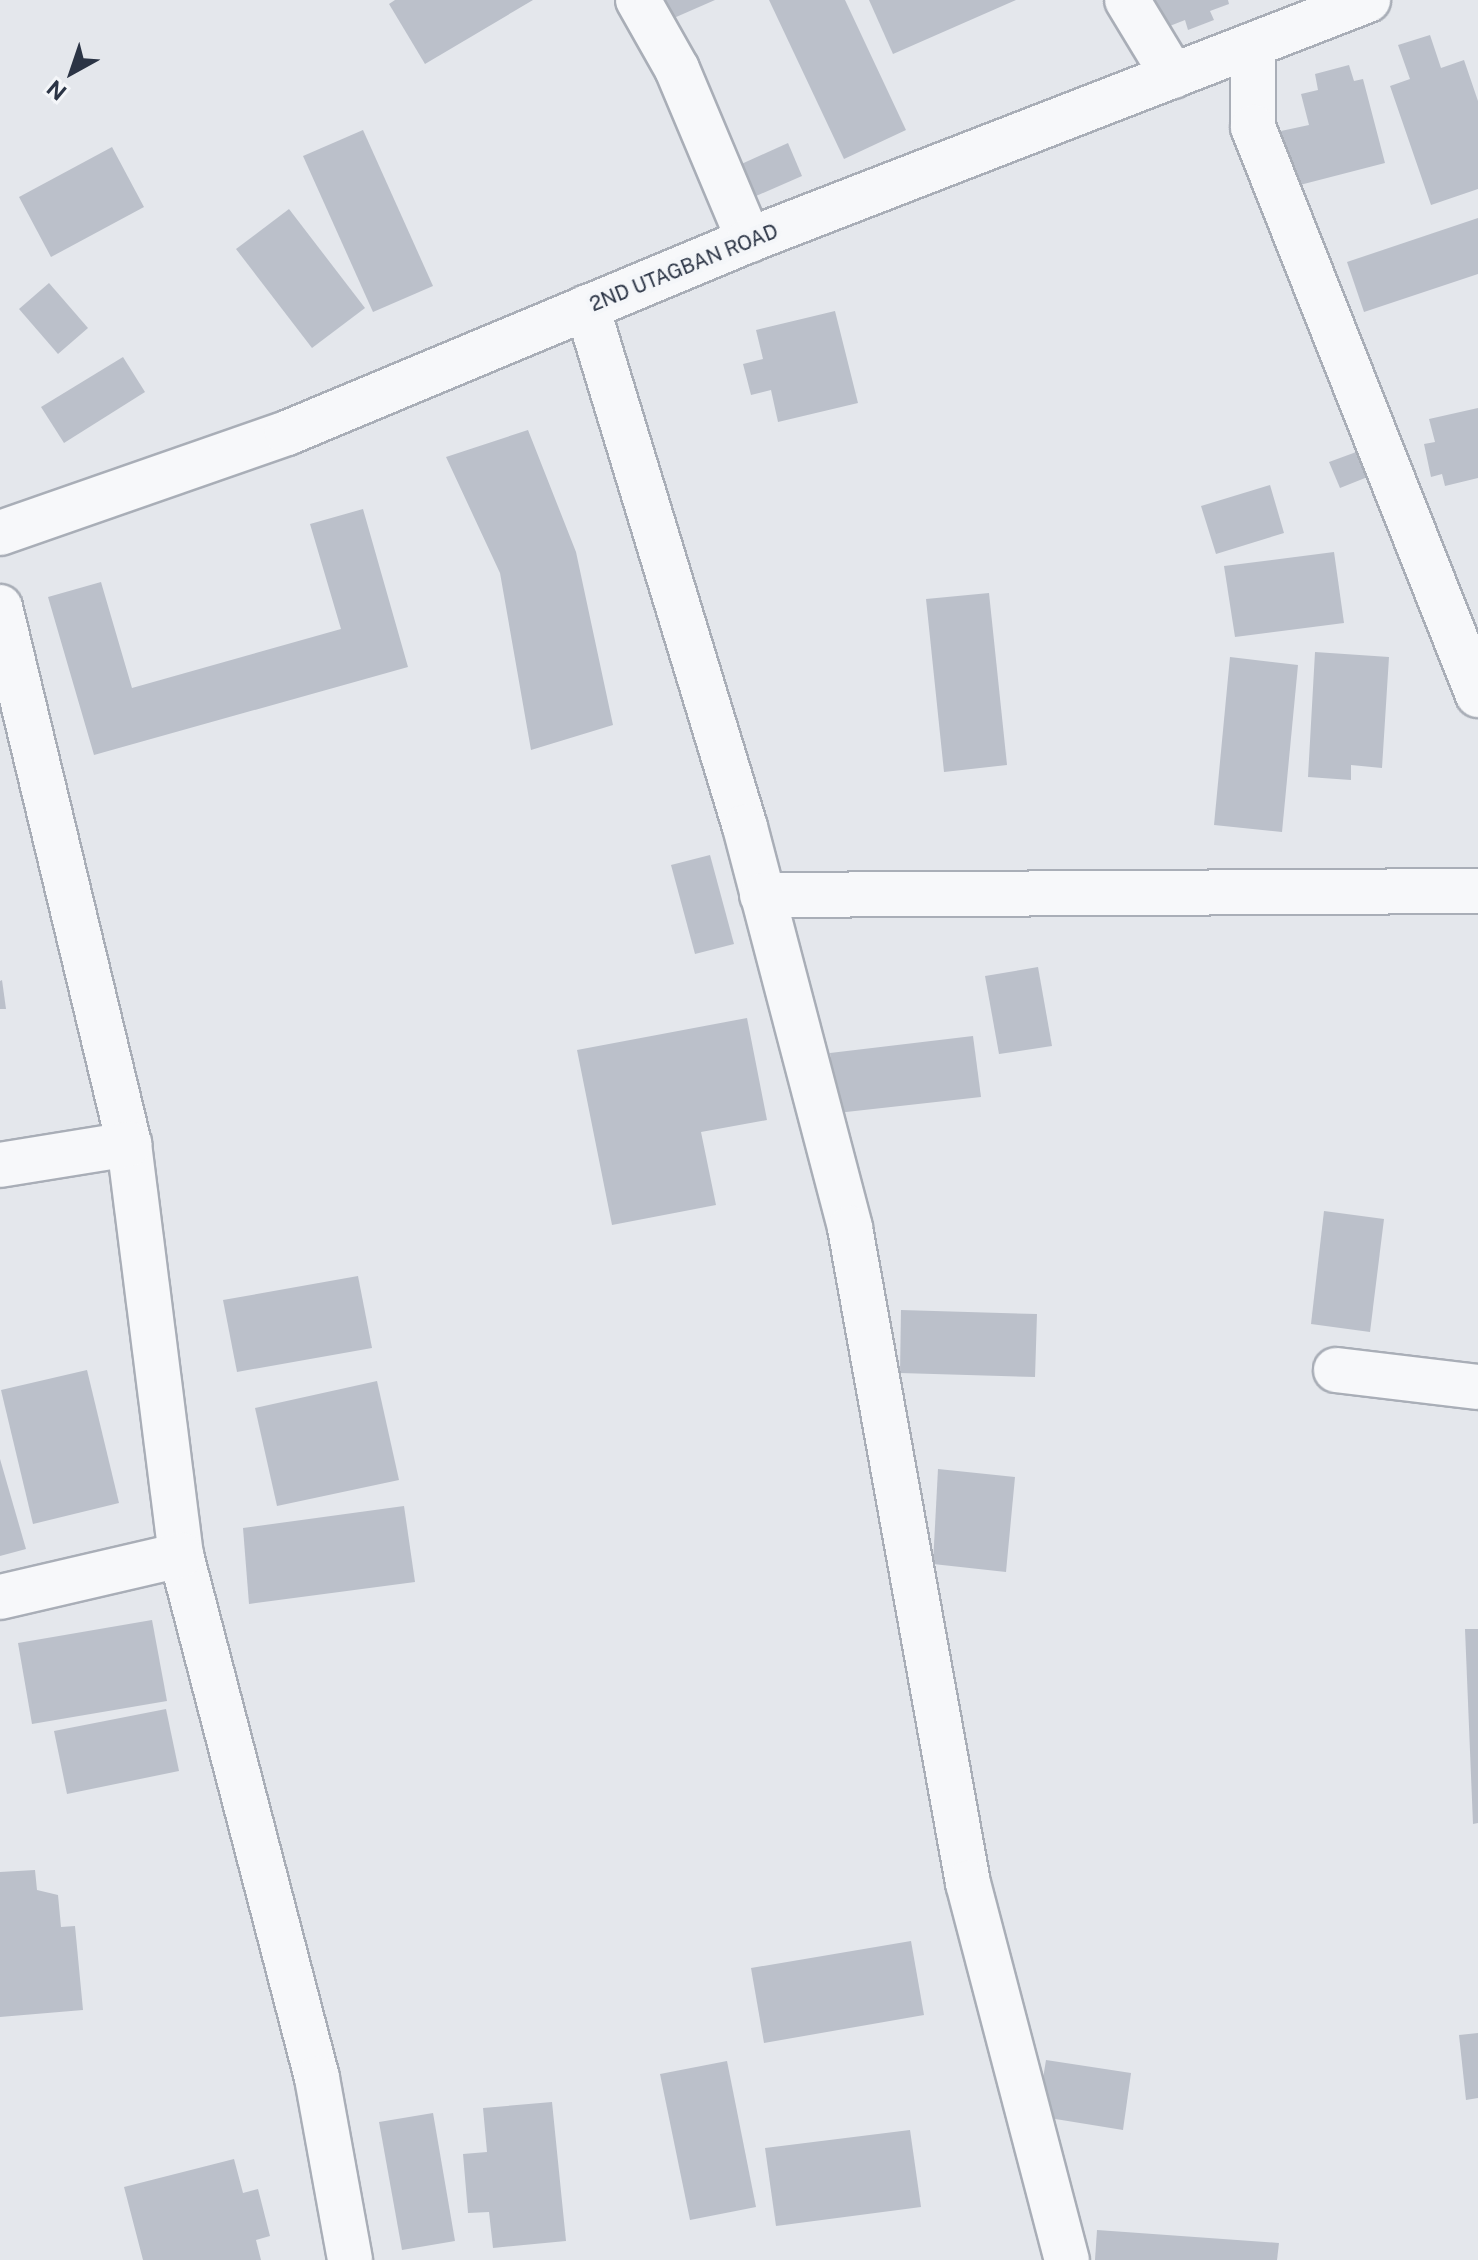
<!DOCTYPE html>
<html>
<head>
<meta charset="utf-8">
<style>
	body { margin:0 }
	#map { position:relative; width:1478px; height:2260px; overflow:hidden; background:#e4e7ec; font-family:"Public Sans",sans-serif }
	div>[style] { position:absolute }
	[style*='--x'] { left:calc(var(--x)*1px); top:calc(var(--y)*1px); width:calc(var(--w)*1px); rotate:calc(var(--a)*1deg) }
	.building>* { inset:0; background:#bbc0ca }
	.roads { filter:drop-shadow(2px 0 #a9aeb7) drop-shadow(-2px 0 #a9aeb7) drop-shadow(0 2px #a9aeb7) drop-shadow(0 -2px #a9aeb7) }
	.minor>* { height:44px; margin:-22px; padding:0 22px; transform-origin:22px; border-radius:22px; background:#f7f8fa }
	.tertiary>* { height:44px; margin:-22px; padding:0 22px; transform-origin:22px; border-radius:22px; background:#f7f8fa }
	span { translate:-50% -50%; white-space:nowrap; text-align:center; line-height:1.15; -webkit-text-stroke:8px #f4f6f9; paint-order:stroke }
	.street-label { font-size:20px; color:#2b3445 }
	.north { position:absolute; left:32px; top:32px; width:80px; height:80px; -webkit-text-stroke:6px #f4f6f9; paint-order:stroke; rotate:220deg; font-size:22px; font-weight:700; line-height:32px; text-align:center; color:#2b3445 }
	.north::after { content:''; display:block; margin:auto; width:28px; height:36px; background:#2b3445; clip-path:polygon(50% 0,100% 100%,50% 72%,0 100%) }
</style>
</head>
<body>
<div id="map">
	<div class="building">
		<div style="clip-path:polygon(395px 0,533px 0,425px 64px,389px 4px)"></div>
		<div style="clip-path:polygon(658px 0,715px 0,667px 21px)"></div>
		<div style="clip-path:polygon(769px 0,845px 0,906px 130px,844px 159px)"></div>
		<div style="clip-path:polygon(869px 0,1016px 0,893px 54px)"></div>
		<div style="clip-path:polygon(1155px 0,1228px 0,1229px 4px,1210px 11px,1214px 20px,1188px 30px,1185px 20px,1152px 33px,1141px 5px)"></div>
		<div style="clip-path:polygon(1430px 35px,1441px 68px,1464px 60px,1478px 101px,1478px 189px,1431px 205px,1390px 86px,1410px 79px,1398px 45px)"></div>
		<div style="clip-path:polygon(1349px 65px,1354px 81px,1363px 79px,1385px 163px,1296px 186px,1281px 131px,1309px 125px,1301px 94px,1318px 90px,1315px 74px)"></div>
		<div style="clip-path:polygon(363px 130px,433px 286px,373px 312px,303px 156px)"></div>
		<div style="clip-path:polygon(788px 143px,802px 176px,740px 203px,726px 171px)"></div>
		<div style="clip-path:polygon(112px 147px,144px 207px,51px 257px,19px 197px)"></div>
		<div style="clip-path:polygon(289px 209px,365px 308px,312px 348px,236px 249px)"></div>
		<div style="clip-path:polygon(1478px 218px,1478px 274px,1364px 312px,1347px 262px)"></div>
		<div style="clip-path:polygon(49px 283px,88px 328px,58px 354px,19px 309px)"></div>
		<div style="clip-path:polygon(835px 311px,858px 403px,778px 422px,771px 390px,751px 395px,743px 364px,763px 359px,756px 330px)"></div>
		<div style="clip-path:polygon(123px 357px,145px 392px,64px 443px,41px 407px)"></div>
		<div style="clip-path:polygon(1478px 408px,1478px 478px,1445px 486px,1442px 474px,1431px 477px,1424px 444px,1435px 442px,1429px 419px)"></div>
		<div style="clip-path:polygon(528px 430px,576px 552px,613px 725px,531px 750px,500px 573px,446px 457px)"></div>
		<div style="clip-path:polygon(1359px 451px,1370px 476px,1340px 488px,1329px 462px)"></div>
		<div style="clip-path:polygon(1270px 485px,1284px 533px,1216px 554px,1201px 506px)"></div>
		<div style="clip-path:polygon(363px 509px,408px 667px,94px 755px,48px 597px,101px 582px,132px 688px,341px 629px,310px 524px)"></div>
		<div style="clip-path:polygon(1334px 552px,1344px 623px,1235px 637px,1224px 566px)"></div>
		<div style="clip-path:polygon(989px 593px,1007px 765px,944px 772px,926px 599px)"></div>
		<div style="clip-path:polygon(1315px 652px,1389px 657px,1382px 768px,1351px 765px,1351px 780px,1308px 777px)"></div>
		<div style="clip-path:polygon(1230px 657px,1298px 665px,1282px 832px,1214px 825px)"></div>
		<div style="clip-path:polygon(710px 855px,734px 944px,695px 954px,671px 865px)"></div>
		<div style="clip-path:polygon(1038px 967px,1052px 1046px,999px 1054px,985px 976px)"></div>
		<div style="clip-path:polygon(2px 980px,6px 1009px,0 1009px,0 981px)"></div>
		<div style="clip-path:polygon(747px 1018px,767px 1120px,701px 1132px,716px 1205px,612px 1225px,577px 1050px)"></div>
		<div style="clip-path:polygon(973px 1036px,981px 1097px,837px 1113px,830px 1053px)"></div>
		<div style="clip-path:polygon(1324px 1211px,1384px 1219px,1370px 1332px,1311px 1324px)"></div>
		<div style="clip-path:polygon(358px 1276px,372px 1348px,237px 1372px,223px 1300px)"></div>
		<div style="clip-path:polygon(901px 1310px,1037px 1314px,1035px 1377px,900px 1373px)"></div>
		<div style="clip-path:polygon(87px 1370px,119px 1503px,33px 1524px,1px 1390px)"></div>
		<div style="clip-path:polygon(377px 1381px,399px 1480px,277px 1506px,255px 1408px)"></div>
		<div style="clip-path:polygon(0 1459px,26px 1549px,0 1556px)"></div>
		<div style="clip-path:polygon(938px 1469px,1015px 1477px,1006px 1572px,933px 1564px)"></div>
		<div style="clip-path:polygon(404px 1506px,415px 1582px,249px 1604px,243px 1528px)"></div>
		<div style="clip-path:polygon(152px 1620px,167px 1701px,32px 1724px,18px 1643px)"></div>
		<div style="clip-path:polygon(1465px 1629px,1478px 1629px,1478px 1823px,1473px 1824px)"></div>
		<div style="clip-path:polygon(166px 1709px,179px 1771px,67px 1794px,54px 1731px)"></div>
		<div style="clip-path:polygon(35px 1870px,37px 1890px,58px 1895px,61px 1927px,75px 1926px,83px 2010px,0 2017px,0 1872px)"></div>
		<div style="clip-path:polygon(911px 1941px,924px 2015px,764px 2043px,751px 1968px)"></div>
		<div style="clip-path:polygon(1478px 2033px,1478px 2098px,1466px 2100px,1459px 2035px)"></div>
		<div style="clip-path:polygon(1046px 2060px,1131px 2073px,1123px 2130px,1037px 2116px)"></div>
		<div style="clip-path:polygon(727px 2061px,756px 2207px,690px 2220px,660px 2074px)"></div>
		<div style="clip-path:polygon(552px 2102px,566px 2241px,493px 2248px,489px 2212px,468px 2213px,463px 2154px,487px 2152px,483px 2108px)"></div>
		<div style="clip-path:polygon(433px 2113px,455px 2241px,402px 2250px,379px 2122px)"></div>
		<div style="clip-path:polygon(910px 2130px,921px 2207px,776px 2226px,765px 2148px)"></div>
		<div style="clip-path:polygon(234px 2159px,243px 2193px,258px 2189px,270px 2236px,256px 2240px,261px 2260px,143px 2260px,124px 2187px)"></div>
		<div style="clip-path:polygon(1097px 2230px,1279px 2243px,1277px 2260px,1095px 2260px)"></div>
	</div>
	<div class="roads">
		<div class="minor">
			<div style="--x:638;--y:0;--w:79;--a:60.5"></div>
			<div style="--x:677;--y:69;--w:186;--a:67.2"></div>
			<div style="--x:1127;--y:0;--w:89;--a:58.8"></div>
			<div style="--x:1253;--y:45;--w:82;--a:90"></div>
			<div style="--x:1253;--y:127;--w:611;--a:68.39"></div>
			<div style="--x:587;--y:307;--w:543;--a:73.1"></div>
			<div style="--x:745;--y:827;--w:415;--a:75.3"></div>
			<div style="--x:850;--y:1228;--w:666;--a:79.79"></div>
			<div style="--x:968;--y:1883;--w:390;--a:75.3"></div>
			<div style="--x:0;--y:607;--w:552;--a:76.49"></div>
			<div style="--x:129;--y:1144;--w:414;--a:82.8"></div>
			<div style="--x:181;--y:1555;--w:540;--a:75.42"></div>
			<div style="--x:317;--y:2078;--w:185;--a:79.7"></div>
			<div style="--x:762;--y:895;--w:716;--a:-0.32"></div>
			<div style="--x:0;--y:1165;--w:131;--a:-9.2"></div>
			<div style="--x:1336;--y:1370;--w:143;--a:6.8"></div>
			<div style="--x:0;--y:1597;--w:186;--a:-13.1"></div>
		</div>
		<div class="tertiary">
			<div style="--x:0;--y:533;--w:304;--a:-19.2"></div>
			<div style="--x:287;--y:433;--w:501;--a:-22.67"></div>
			<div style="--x:749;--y:240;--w:664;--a:-21.19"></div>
		</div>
	</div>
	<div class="street-label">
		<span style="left:684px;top:268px;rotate:-22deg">2ND UTAGBAN ROAD</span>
	</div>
	<div class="north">N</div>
</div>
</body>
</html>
